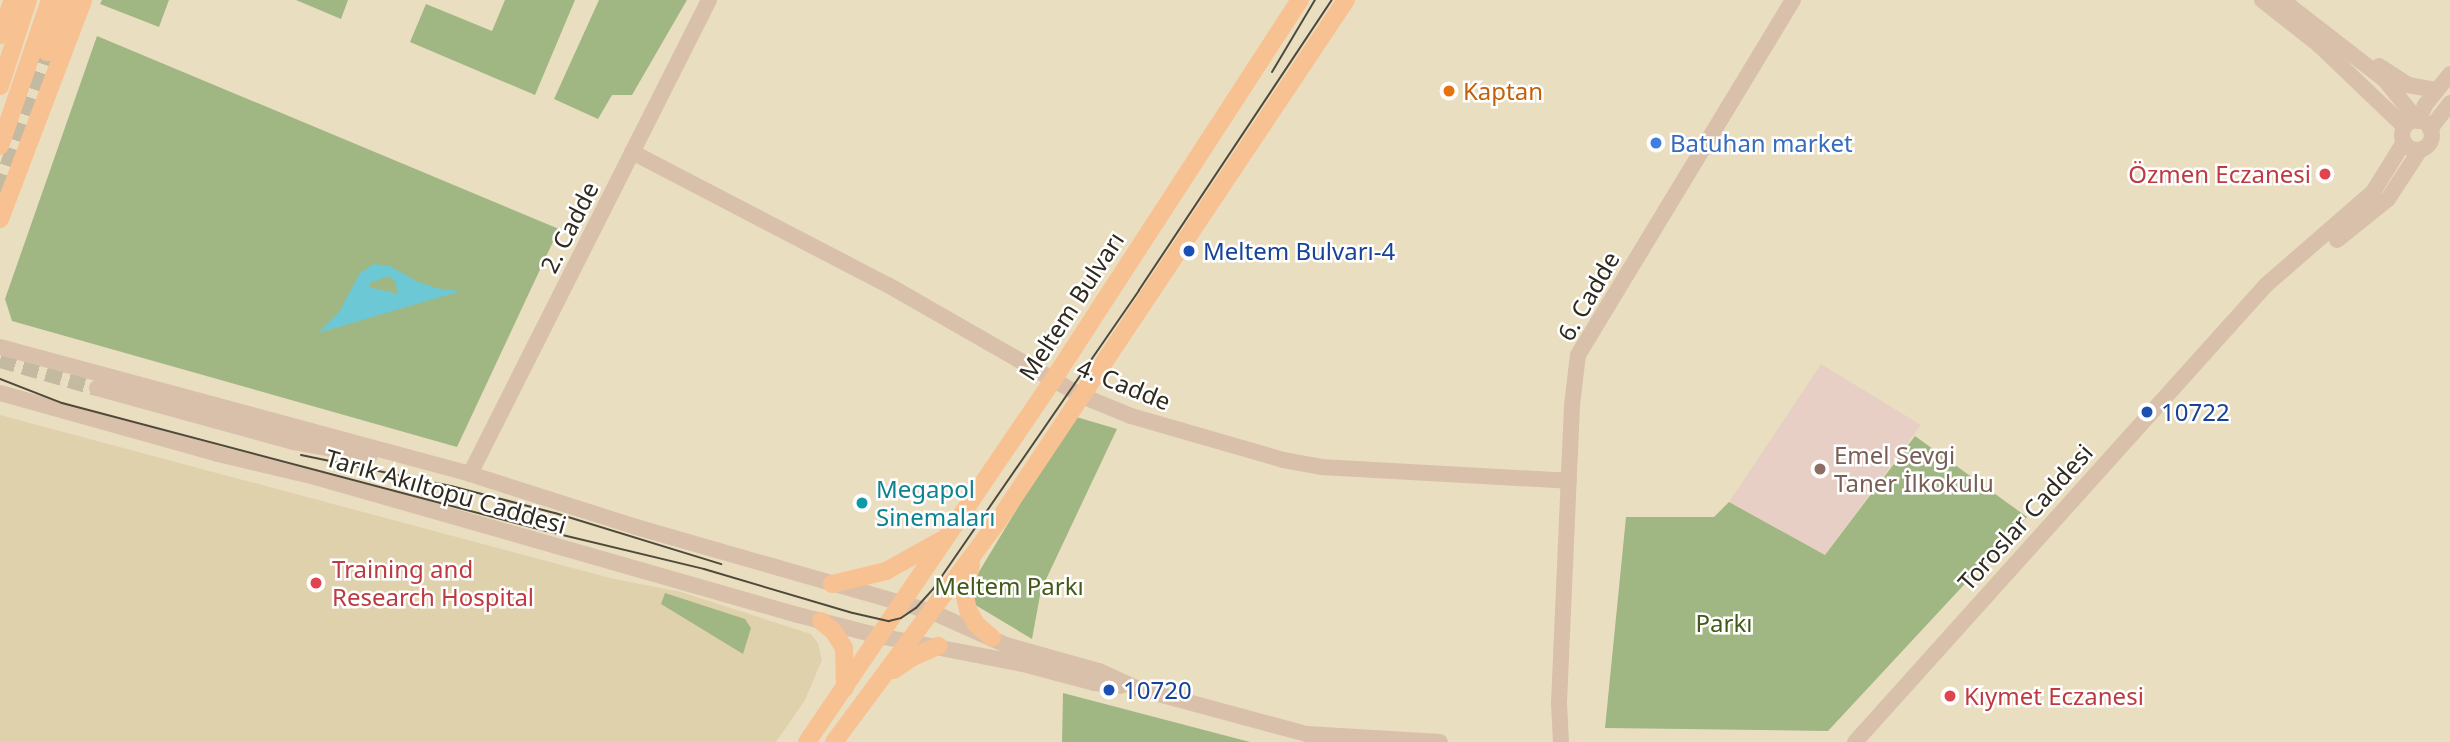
<!DOCTYPE html>
<html>
<head>
<meta charset="utf-8">
<style>
	body { margin:0 }
	#map { position:relative; width:2450px; height:742px; overflow:hidden; background:#eadec1; font-family:"Noto Sans",sans-serif }
	div>[style] { position:absolute }
	[style*='--x'] { left:calc(var(--x)*1px); top:calc(var(--y)*1px); width:calc(var(--w)*1px); rotate:calc(var(--a)*1deg) }
	.built>* { inset:0; background:#e0d1ad }
	.education>* { inset:0; background:#e7cfc5 }
	.green>* { inset:0; background:#a1b783 }
	.water>* { inset:0; background:#6bc8d4 }
	.secondary-tunnel>* { height:16px; margin-top:-8px; transform-origin:0; background:repeating-linear-gradient(90deg,#c4baa1 0 16px,transparent 0 24px) }
	.primary-tunnel>* { height:18px; margin-top:-9px; transform-origin:0; background:repeating-linear-gradient(90deg,#c4baa1 0 18px,transparent 0 27px) }
	.secondary>* { height:16px; margin:-8px; padding:0 8px; transform-origin:8px; border-radius:8px; background:#d9c0aa }
	.secondary>.ring { margin:-8px; padding:0; box-sizing:content-box; background:none; border:16px solid #d9c0aa; border-radius:50% }
	.primary>* { height:18px; margin:-9px; padding:0 9px; transform-origin:9px; border-radius:9px; background:#f8c191 }
	.tram>* { height:2px; margin:-1px; padding:0 1px; transform-origin:1px; border-radius:1px; background:#4f493b }
	.dots>* { width:19px; height:19px; translate:-50% -50%; box-sizing:border-box; border:4px solid #fff; border-radius:50% }
	span { translate:-50% -50%; white-space:nowrap; text-align:center; line-height:1.15; -webkit-text-stroke:5px #fff; paint-order:stroke }
	.food-label { font-size:24px; color:#c56008 }
	.left { translate:0 -50%; text-align:left }
	.shop-label { font-size:24px; color:#366cbe }
	.health-label { font-size:24px; color:#be3a42 }
	.right { translate:-100% -50%; text-align:right }
	.street-label { font-size:24px; color:#2e2a1f }
	.transit-label { font-size:24px; color:#164399 }
	.education-label { font-size:24px; color:#785e54 }
	.culture-label { font-size:24px; color:#0d838f }
	.park-label { font-size:24px; color:#425917 }
</style>
</head>
<body>
<div id="map">
	<div class="built">
		<div style="clip-path:polygon(0 415px,610px 578px,681px 592px,811px 634px,818px 643px,822px 660px,805px 700px,776px 742px,0 742px)"></div>
	</div>
	<div class="education">
		<div style="clip-path:polygon(1821px 364px,1921px 425px,1825px 555px,1729px 502px)"></div>
	</div>
	<div class="green">
		<div style="clip-path:polygon(102px 0,169px 0,159px 27px,100px 4px)"></div>
		<div style="clip-path:polygon(296px 0,348px 0,341px 19px)"></div>
		<div style="clip-path:polygon(505px 0,575px 0,535px 95px,410px 42px,426px 4px,492px 31px)"></div>
		<div style="clip-path:polygon(599px 0,687px 0,632px 95px,612px 95px,598px 119px,554px 99px)"></div>
		<div style="clip-path:polygon(97px 36px,559px 229px,457px 447px,12px 321px,5px 299px)"></div>
		<div style="clip-path:polygon(1073px 416px,1117px 429px,1041px 590px,1032px 639px,972px 603px,968px 590px)"></div>
		<div style="clip-path:polygon(1915px 436px,2027px 517px,1828px 731px,1605px 728px,1626px 517px,1714px 517px,1729px 502px,1825px 555px)"></div>
		<div style="clip-path:polygon(665px 593px,745px 619px,751px 628px,743px 654px,661px 604px)"></div>
		<div style="clip-path:polygon(1063px 693px,1250px 742px,1062px 742px)"></div>
	</div>
	<div class="water">
		<div style="clip-path:polygon(evenodd,374px 264px,390px 266px,418px 282px,440px 289px,461px 291px,318px 333px,339px 312px,360px 273px,374px 264px,388px 276px,395px 281px,398px 294px,369px 287px,370px 283px,388px 276px)"></div>
	</div>
	<div class="secondary-tunnel">
		<div style="--x:0;--y:360;--w:101;--a:16.1"></div>
	</div>
	<div class="primary-tunnel">
		<div style="--x:0;--y:192;--w:148;--a:-71.4"></div>
	</div>
	<div class="secondary">
		<div style="--x:2262;--y:0;--w:71;--a:38.2"></div>
		<div style="--x:2318;--y:44;--w:120;--a:43.7"></div>
		<div style="--x:2282;--y:0;--w:129;--a:37.8"></div>
		<div style="--x:2384;--y:79;--w:54;--a:51"></div>
		<div style="--x:2418;--y:121;--w:17;--a:-66"></div>
		<div style="--x:2425;--y:105;--w:40;--a:-51"></div>
		<div style="--x:2379;--y:66;--w:35;--a:33"></div>
		<div style="--x:2408;--y:85;--w:29;--a:10"></div>
		<div class="ring" style="left:2402px;top:120px;width:14px;height:14px"></div>
		<div style="--x:2430;--y:129;--w:33;--a:-52"></div>
		<div style="--x:632;--y:152;--w:288;--a:27.5"></div>
		<div style="--x:888;--y:285;--w:224;--a:29.8"></div>
		<div style="--x:1082;--y:396;--w:53;--a:22.2"></div>
		<div style="--x:1131;--y:416;--w:158;--a:16.1"></div>
		<div style="--x:1283;--y:460;--w:39;--a:10"></div>
		<div style="--x:1321;--y:467;--w:248;--a:3.2"></div>
		<div style="--x:2337;--y:240;--w:65;--a:-38.8"></div>
		<div style="--x:2388;--y:199;--w:59;--a:-56.9"></div>
		<div style="--x:0;--y:347;--w:487;--a:15.1"></div>
		<div style="--x:470;--y:474;--w:174;--a:17.7"></div>
		<div style="--x:636;--y:527;--w:308;--a:16"></div>
		<div style="--x:932;--y:612;--w:81;--a:24"></div>
		<div style="--x:1006;--y:645;--w:97;--a:15.6"></div>
		<div style="--x:1099;--y:671;--w:41;--a:24.7"></div>
		<div style="--x:1136;--y:688;--w:177;--a:15.1"></div>
		<div style="--x:1307;--y:734;--w:133;--a:3.4"></div>
		<div style="--x:97;--y:388;--w:203;--a:15.4"></div>
		<div style="--x:293;--y:442;--w:78;--a:10.3"></div>
		<div style="--x:0;--y:393;--w:226;--a:15.6"></div>
		<div style="--x:218;--y:454;--w:100;--a:13.3"></div>
		<div style="--x:315;--y:477;--w:502;--a:15.95"></div>
		<div style="--x:798;--y:615;--w:84;--a:14.5"></div>
		<div style="--x:879;--y:636;--w:147;--a:11"></div>
		<div style="--x:1023;--y:664;--w:73;--a:15"></div>
		<div style="--x:1094;--y:683;--w:27;--a:6"></div>
		<div style="--x:470;--y:474;--w:531;--a:-63.24"></div>
		<div style="--x:1561;--y:742;--w:39;--a:-93"></div>
		<div style="--x:1559;--y:703;--w:298;--a:-87.5"></div>
		<div style="--x:1572;--y:405;--w:50;--a:-83.2"></div>
		<div style="--x:1578;--y:355;--w:415;--a:-58.8"></div>
		<div style="--x:1855;--y:742;--w:615;--a:-48.03"></div>
		<div style="--x:2266;--y:285;--w:142;--a:-41"></div>
		<div style="--x:2373;--y:192;--w:59;--a:-58.2"></div>
	</div>
	<div class="primary">
		<div style="--x:0;--y:35;--w:37;--a:-70"></div>
		<div style="--x:47;--y:52;--w:55;--a:-69.9"></div>
		<div style="--x:0;--y:86;--w:90;--a:-72"></div>
		<div style="--x:0;--y:146;--w:154;--a:-71.1"></div>
		<div style="--x:0;--y:219;--w:234;--a:-69.2"></div>
		<div style="--x:971;--y:564;--w:33;--a:101"></div>
		<div style="--x:965;--y:596;--w:14;--a:78"></div>
		<div style="--x:968;--y:610;--w:16;--a:60"></div>
		<div style="--x:976;--y:624;--w:21;--a:41"></div>
		<div style="--x:832;--y:584;--w:56;--a:-13.5"></div>
		<div style="--x:886;--y:571;--w:62;--a:-29.1"></div>
		<div style="--x:821;--y:621;--w:17;--a:40"></div>
		<div style="--x:834;--y:632;--w:19;--a:58"></div>
		<div style="--x:844;--y:648;--w:40;--a:88.6"></div>
		<div style="--x:894;--y:670;--w:21;--a:-35"></div>
		<div style="--x:911;--y:658;--w:30;--a:-24"></div>
		<div style="--x:807;--y:742;--w:438;--a:-55.8"></div>
		<div style="--x:1053;--y:380;--w:453;--a:-57"></div>
		<div style="--x:834;--y:742;--w:272;--a:-53.4"></div>
		<div style="--x:996;--y:524;--w:630;--a:-56.26"></div>
	</div>
	<div class="tram">
		<div style="--x:1272;--y:72;--w:84;--a:-59.2"></div>
		<div style="--x:0;--y:379;--w:66;--a:21.2"></div>
		<div style="--x:62;--y:403;--w:505;--a:14.81"></div>
		<div style="--x:550;--y:532;--w:158;--a:13.5"></div>
		<div style="--x:704;--y:569;--w:155;--a:16.5"></div>
		<div style="--x:853;--y:613;--w:37;--a:13"></div>
		<div style="--x:889;--y:621;--w:12;--a:-14"></div>
		<div style="--x:901;--y:618;--w:18;--a:-34"></div>
		<div style="--x:916;--y:608;--w:25;--a:-48"></div>
		<div style="--x:933;--y:589;--w:363;--a:-55.4"></div>
		<div style="--x:1139;--y:290;--w:348;--a:-56.4"></div>
		<div style="--x:301;--y:455;--w:153;--a:11.7"></div>
		<div style="--x:451;--y:486;--w:107;--a:14.6"></div>
		<div style="--x:555;--y:513;--w:174;--a:17.1"></div>
	</div>
	<div class="dots">
		<div style="left:1449px;top:91px;background:#e8710a"></div>
		<div style="left:1656px;top:143px;background:#3f7fe0"></div>
		<div style="left:2325px;top:174px;background:#e0444e"></div>
		<div style="left:1189px;top:251px;background:#1a4fb4"></div>
		<div style="left:2147px;top:412px;background:#1a4fb4"></div>
		<div style="left:1820px;top:469px;background:#8d6e63"></div>
		<div style="left:862px;top:503px;background:#0f9aa8"></div>
		<div style="left:316px;top:583px;background:#e0444e"></div>
		<div style="left:1109px;top:690px;background:#1a4fb4"></div>
		<div style="left:1950px;top:696px;background:#e0444e"></div>
	</div>
	<div class="food-label">
		<span class="left" style="left:1463px;top:91px">Kaptan</span>
	</div>
	<div class="shop-label">
		<span class="left" style="left:1670px;top:143px">Batuhan market</span>
	</div>
	<div class="health-label">
		<span class="right" style="left:2311px;top:174px">Özmen Eczanesi</span>
		<span class="left" style="left:332px;top:583px">Training and<br>Research Hospital</span>
		<span class="left" style="left:1964px;top:696px">Kıymet Eczanesi</span>
	</div>
	<div class="street-label">
		<span style="left:569px;top:227px;rotate:-63deg">2. Cadde</span>
		<span style="left:1588px;top:296px;rotate:-60deg">6. Cadde</span>
		<span style="left:1071px;top:306px;rotate:-57deg">Meltem Bulvarı</span>
		<span style="left:1124px;top:384px;rotate:22deg">4. Cadde</span>
		<span style="left:446px;top:491px;rotate:16deg">Tarık Akıltopu Caddesi</span>
		<span style="left:2025px;top:517px;rotate:-48deg">Toroslar Caddesi</span>
	</div>
	<div class="transit-label">
		<span class="left" style="left:1203px;top:251px">Meltem Bulvarı-4</span>
		<span class="left" style="left:2161px;top:412px">10722</span>
		<span class="left" style="left:1123px;top:690px">10720</span>
	</div>
	<div class="education-label">
		<span class="left" style="left:1834px;top:469px">Emel Sevgi<br>Taner İlkokulu</span>
	</div>
	<div class="culture-label">
		<span class="left" style="left:876px;top:503px">Megapol<br>Sinemaları</span>
	</div>
	<div class="park-label">
		<span style="left:1009px;top:586px">Meltem Parkı</span>
		<span style="left:1724px;top:623px">Parkı</span>
	</div>
</div>
</body>
</html>
